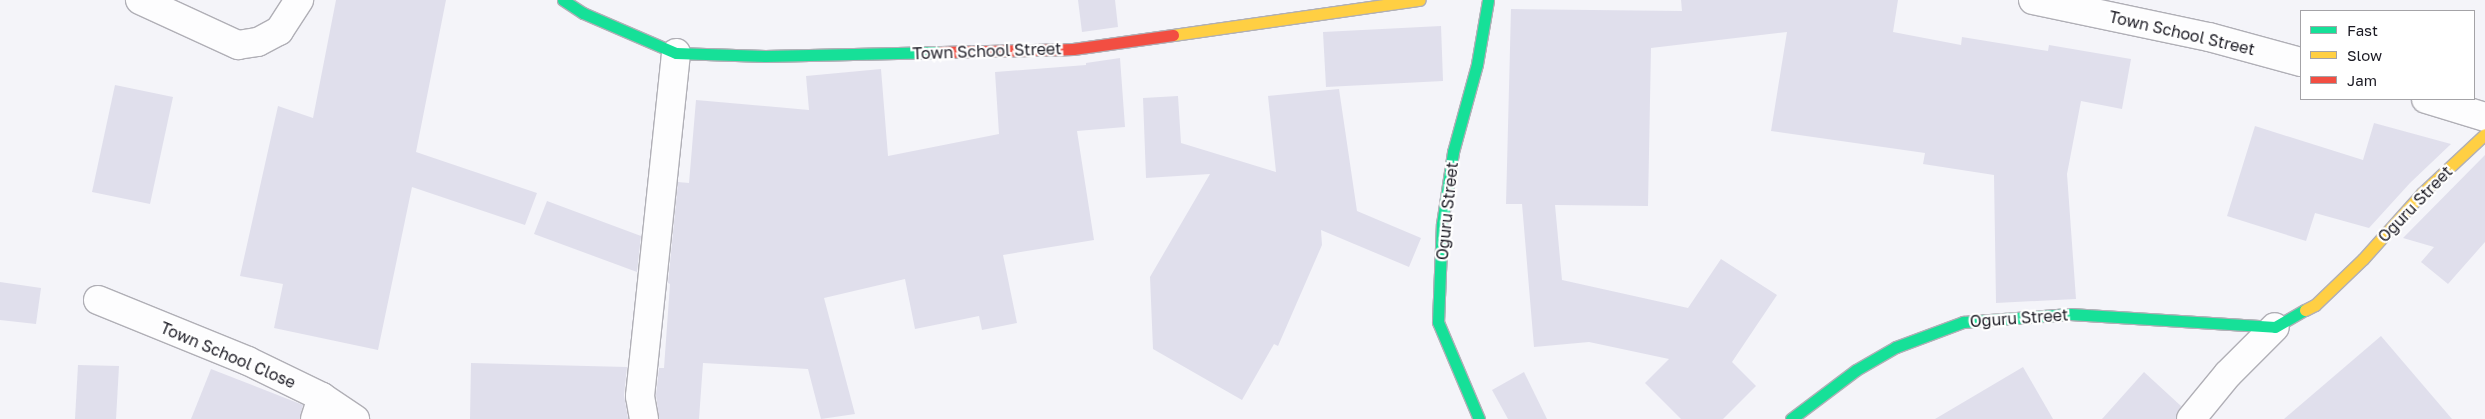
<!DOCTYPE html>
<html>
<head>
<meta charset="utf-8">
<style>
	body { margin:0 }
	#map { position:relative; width:2485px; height:419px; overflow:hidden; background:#f4f4f9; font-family:"Golos Text",sans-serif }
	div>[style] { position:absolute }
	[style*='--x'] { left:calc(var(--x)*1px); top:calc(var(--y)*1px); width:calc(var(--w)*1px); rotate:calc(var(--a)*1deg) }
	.building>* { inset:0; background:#e0dfec }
	.roads { filter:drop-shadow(1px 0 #b0afb6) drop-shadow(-1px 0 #b0afb6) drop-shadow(0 1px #b0afb6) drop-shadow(0 -1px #b0afb6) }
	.street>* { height:28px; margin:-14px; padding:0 14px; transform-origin:14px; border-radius:14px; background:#fdfdfe }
	.fast>* { height:11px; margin:-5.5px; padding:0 5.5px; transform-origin:5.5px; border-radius:5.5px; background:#16e098 }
	.slow>* { height:11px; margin:-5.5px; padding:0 5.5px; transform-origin:5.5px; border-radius:5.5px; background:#ffcf43 }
	.jam>* { height:11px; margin:-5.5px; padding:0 5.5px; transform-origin:5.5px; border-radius:5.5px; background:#f24e42 }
	span { translate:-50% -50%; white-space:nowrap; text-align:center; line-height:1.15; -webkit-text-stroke:4.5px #fff; paint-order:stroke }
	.street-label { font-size:16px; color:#1b1a23 }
	.legend { position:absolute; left:2300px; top:10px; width:175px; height:90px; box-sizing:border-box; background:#fff; border:1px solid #a4a3a7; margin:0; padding:6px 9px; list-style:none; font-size:15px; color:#1b1a23 }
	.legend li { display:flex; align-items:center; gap:10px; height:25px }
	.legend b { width:25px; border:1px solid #a4a3a7 }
</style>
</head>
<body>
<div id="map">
	<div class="building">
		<div style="clip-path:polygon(336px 0,446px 0,416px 152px,537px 193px,525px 225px,412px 187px,378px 350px,274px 328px,283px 284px,240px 276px,278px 106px,313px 118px)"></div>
		<div style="clip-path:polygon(1078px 0,1115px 0,1118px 27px,1082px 32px)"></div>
		<div style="clip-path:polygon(1681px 0,1898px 0,1893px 32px,1961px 45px,1962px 37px,2048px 51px,2049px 45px,2131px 59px,2122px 109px,2081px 101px,2067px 174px,2076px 299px,1996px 303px,1994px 175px,1923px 164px,1925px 153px,1771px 131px,1787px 32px,1651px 48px,1648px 206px,1555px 205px,1562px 280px,1688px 308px,1721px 259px,1777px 295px,1732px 362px,1756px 386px,1723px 419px,1681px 419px,1645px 383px,1669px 359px,1589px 342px,1534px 347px,1522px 204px,1506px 204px,1511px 9px,1682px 11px)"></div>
		<div style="clip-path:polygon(1441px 26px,1443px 81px,1326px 87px,1323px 32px)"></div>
		<div style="clip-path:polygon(1120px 58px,1125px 127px,1077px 131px,1094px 240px,1003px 255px,1017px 323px,982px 330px,979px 316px,915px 329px,905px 279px,824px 298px,855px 414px,821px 419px,808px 369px,703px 363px,699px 419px,659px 419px,656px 395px,659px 368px,664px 368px,670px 284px,668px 283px,678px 182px,689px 183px,696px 100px,809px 110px,806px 76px,881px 69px,888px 156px,999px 134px,995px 72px,1086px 65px,1086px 63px)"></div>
		<div style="clip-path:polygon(115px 85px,173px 97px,150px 204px,92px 192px)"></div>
		<div style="clip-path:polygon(1339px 89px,1357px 211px,1421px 238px,1409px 267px,1321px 230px,1322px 245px,1278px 346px,1274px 344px,1242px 400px,1153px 349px,1150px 277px,1210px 174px,1146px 178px,1143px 98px,1178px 96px,1181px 143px,1276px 172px,1268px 96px)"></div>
		<div style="clip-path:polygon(2374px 123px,2451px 144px,2410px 183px,2369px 228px,2315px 213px,2306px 241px,2227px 216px,2255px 126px,2363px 160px)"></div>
		<div style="clip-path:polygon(2485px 155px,2485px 242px,2448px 284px,2421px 262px,2434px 247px,2403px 238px)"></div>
		<div style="clip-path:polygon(547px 201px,641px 236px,637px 272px,534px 234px)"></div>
		<div style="clip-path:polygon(0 282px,41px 288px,36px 324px,0 320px)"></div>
		<div style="clip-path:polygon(2381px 336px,2452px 419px,2284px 419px)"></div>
		<div style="clip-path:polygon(471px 363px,627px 367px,624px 395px,628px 419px,470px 419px)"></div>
		<div style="clip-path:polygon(78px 365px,119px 366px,116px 419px,75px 419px)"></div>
		<div style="clip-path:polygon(2023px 367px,2053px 419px,1935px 419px)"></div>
		<div style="clip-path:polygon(211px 369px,303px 405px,300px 419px,191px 419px)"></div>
		<div style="clip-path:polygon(1524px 372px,1547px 419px,1508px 419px,1492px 390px)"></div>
		<div style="clip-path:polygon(2144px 372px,2181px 406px,2176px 419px,2102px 419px)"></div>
	</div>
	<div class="roads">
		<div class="street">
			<div style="--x:140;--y:0;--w:108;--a:24.7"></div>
			<div style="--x:238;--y:45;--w:20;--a:-9"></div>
			<div style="--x:258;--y:42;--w:24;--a:-28"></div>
			<div style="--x:279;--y:31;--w:37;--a:-57"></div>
			<div style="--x:2033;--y:0;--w:180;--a:11.9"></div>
			<div style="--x:2209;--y:37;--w:95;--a:15.2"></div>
			<div style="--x:2426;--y:99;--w:62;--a:17"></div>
			<div style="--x:98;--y:300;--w:162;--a:22.1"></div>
			<div style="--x:248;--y:361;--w:82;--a:25.9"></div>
			<div style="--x:322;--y:397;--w:40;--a:34"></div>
			<div style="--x:315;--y:419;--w:23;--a:-72"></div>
			<div style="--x:644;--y:419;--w:23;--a:-100"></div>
			<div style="--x:640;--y:396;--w:345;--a:-84"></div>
			<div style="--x:2191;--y:419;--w:58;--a:-50.6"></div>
			<div style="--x:2228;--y:374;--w:66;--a:-45"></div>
		</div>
		<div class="fast">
			<div style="--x:563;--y:0;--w:24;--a:33"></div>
			<div style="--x:583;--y:13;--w:101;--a:23.3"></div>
			<div style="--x:676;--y:53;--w:89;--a:1.9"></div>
			<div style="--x:765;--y:56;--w:176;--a:-1.3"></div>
			<div style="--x:1479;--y:419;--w:105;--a:-112.9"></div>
			<div style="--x:1438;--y:322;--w:98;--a:-87.7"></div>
			<div style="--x:1442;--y:224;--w:73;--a:-81.3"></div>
			<div style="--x:1453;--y:152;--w:91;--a:-74.7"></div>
			<div style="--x:1477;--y:64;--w:65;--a:-80.2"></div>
			<div style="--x:1791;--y:419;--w:81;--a:-37"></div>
			<div style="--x:1856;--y:370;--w:46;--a:-29.9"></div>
			<div style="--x:1896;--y:347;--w:72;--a:-20.5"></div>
			<div style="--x:1963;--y:322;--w:107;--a:-4.3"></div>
			<div style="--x:2070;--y:314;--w:205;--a:3.6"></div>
			<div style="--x:2275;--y:327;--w:34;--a:-30"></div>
		</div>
		<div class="slow">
			<div style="--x:1173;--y:35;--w:249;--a:-8.1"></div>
			<div style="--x:2305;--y:310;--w:11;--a:-27"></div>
			<div style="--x:2315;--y:305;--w:66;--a:-43.8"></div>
			<div style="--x:2363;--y:259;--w:89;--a:-48.2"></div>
			<div style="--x:2422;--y:193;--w:86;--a:-43.1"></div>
		</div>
		<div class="jam">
			<div style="--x:941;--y:52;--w:132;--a:-1.3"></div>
			<div style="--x:1073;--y:49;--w:101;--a:-8"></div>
		</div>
	</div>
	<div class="street-label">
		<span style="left:2182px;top:33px;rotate:13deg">Town School Street</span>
		<span style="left:987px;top:51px;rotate:-2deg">Town School Street</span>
		<span style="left:2415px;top:204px;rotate:-46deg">Oguru Street</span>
		<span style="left:1447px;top:211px;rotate:-84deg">Oguru Street</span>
		<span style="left:2019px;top:318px;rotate:-4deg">Oguru Street</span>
		<span style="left:228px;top:355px;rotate:23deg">Town School Close</span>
	</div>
	<ul class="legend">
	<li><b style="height:6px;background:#16e098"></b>Fast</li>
	<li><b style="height:6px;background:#ffcf43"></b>Slow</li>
	<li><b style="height:6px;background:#f24e42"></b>Jam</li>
	</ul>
</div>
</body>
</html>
